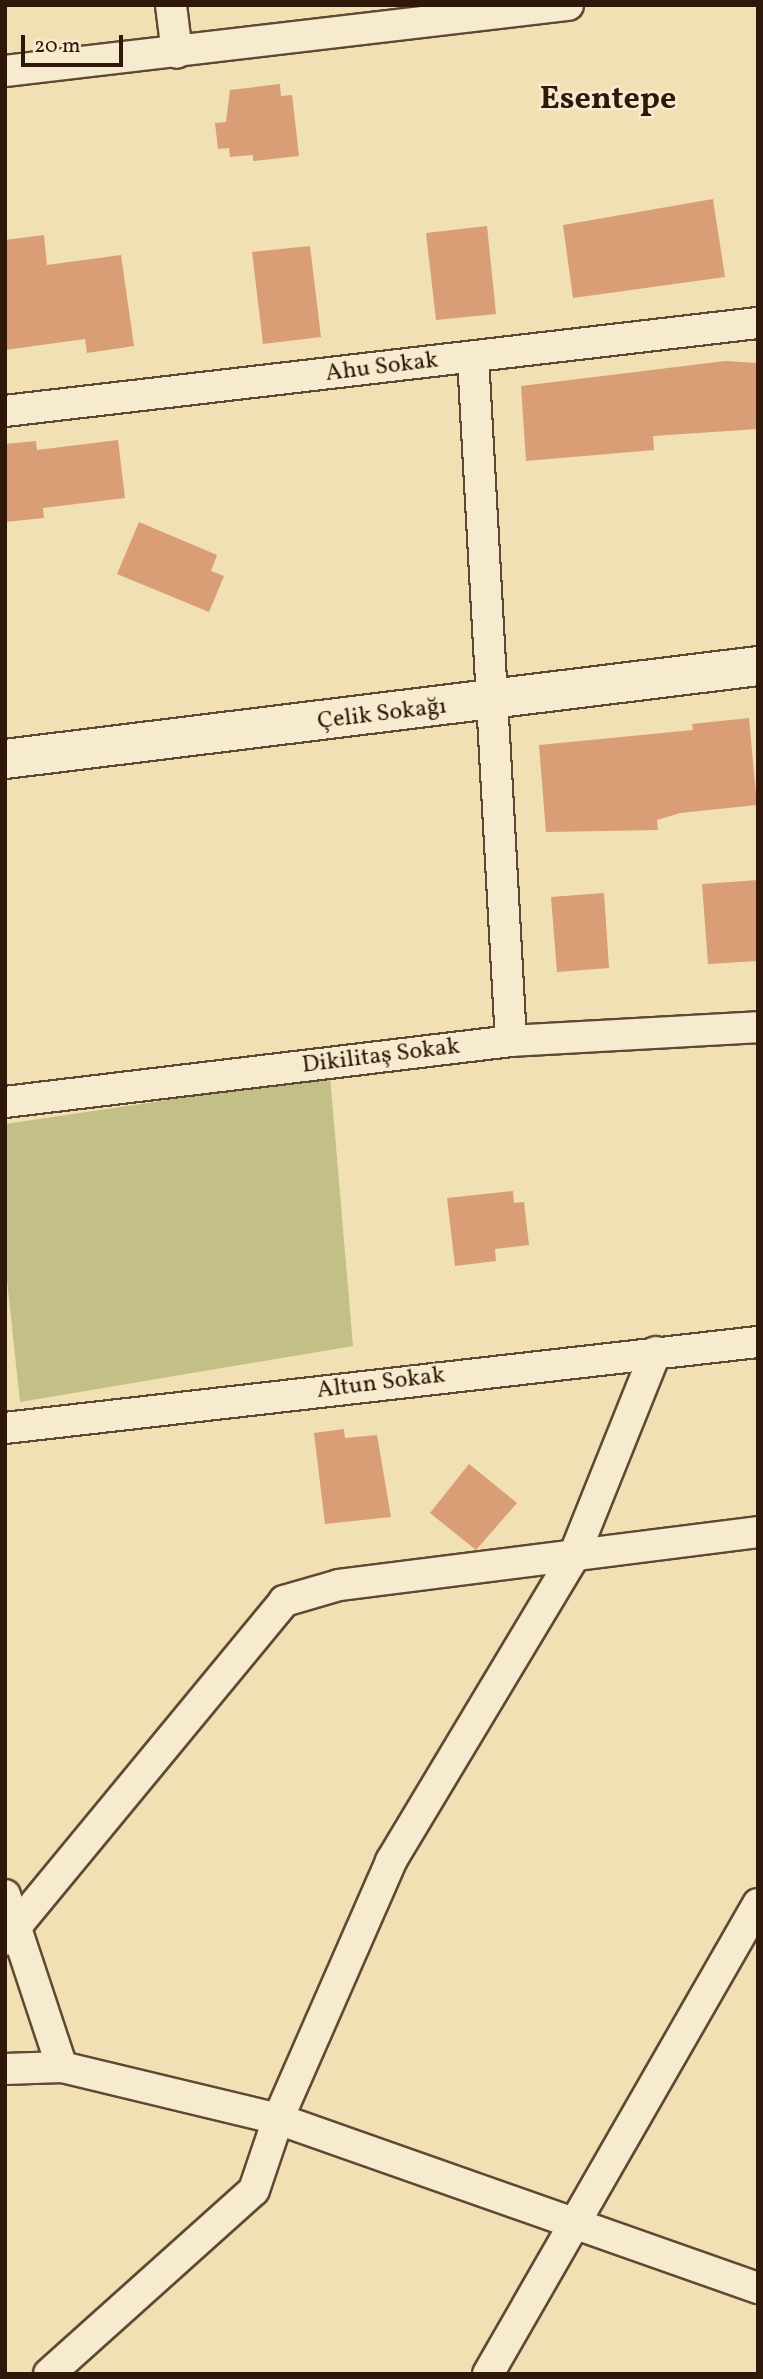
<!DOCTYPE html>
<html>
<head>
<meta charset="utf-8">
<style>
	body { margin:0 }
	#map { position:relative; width:763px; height:2379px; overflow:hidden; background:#f1e0b4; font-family:Vollkorn,serif }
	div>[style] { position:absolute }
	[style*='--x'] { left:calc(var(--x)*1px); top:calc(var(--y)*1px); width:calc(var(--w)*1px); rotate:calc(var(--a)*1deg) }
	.green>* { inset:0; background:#c2c087 }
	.building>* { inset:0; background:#d99e75 }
	.roads { filter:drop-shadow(2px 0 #604934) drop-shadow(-2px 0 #604934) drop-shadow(0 2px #604934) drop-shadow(0 -2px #604934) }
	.street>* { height:30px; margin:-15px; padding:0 15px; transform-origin:15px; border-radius:15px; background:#f6ebce }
	.secondary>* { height:38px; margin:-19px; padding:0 19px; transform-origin:19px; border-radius:19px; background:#f6ebce }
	span { translate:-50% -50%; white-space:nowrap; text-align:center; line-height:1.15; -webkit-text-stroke:5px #f6ebce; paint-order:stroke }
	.street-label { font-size:24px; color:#2f1709 }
	.district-label { font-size:32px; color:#2f1709; font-weight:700 }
	.frame { position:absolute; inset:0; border:7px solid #2f1709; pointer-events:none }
	.scale { position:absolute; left:21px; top:35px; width:102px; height:32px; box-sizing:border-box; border:4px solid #2f1709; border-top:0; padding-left:9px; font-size:21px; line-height:24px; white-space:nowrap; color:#2f1709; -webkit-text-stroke:5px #f6ebce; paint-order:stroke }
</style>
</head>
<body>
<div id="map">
	<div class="green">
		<div style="clip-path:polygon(330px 1076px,353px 1346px,20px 1402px,5px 1261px,5px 1124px)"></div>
	</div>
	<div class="building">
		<div style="clip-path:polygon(280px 84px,281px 96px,292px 95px,299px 156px,253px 161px,253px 155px,230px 157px,229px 148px,218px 149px,215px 123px,226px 122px,230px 90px)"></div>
		<div style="clip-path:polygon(713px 199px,725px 277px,573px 298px,563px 225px)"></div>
		<div style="clip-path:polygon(487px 226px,496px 314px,436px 320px,426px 233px)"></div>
		<div style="clip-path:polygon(44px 235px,47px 265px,121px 255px,134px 346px,87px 353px,85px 339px,5px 350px,5px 240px)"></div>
		<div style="clip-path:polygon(310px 246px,321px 337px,263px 344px,252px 252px)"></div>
		<div style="clip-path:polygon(725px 361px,758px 363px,758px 429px,653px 436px,654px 450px,526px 461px,521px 386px)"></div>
		<div style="clip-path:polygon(118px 440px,125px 498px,43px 508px,44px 518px,5px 522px,5px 444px,36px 441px,37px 450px)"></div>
		<div style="clip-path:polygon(139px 522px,217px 555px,211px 571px,224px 576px,209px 612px,117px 574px)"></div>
		<div style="clip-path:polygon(749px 718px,757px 805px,680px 813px,657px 820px,658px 830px,546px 832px,539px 745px,693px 730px,692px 724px)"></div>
		<div style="clip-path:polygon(758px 880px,758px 961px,708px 964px,702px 884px)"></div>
		<div style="clip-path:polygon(604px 893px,609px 968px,557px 972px,551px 897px)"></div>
		<div style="clip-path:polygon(513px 1191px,514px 1203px,524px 1202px,529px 1245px,495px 1249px,496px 1261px,455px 1266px,447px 1198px)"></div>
		<div style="clip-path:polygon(344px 1429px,345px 1438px,377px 1435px,391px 1517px,325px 1524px,314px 1433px)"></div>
		<div style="clip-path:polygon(469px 1464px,517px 1503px,476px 1550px,430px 1513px)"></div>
	</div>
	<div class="roads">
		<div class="street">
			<div style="--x:171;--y:5;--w:48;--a:82.9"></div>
			<div style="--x:5;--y:71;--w:567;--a:-6.69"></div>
			<div style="--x:473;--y:357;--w:685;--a:86.82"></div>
			<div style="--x:5;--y:411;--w:758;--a:-6.67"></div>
			<div style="--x:5;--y:1102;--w:510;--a:-6.87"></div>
			<div style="--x:511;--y:1041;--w:247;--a:-3.2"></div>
			<div style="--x:5;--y:1428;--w:758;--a:-6.52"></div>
			<div style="--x:5;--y:1895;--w:181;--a:71.7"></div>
			<div style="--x:62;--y:2067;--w:222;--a:13.5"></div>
			<div style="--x:278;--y:2119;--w:509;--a:19.4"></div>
			<div style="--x:5;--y:1940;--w:439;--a:-50.5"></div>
			<div style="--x:284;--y:1601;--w:57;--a:-16.2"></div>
			<div style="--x:339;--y:1585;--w:422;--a:-7.2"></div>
			<div style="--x:5;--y:2069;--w:57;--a:-2"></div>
			<div style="--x:49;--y:2374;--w:275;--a:-41.9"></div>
			<div style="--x:254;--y:2190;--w:75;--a:-71.3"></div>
			<div style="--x:278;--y:2119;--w:282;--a:-66.3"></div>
			<div style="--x:391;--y:1861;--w:353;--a:-59"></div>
			<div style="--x:573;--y:1558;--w:222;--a:-68.1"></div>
			<div style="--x:488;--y:2374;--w:542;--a:-60.12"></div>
		</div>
		<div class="secondary">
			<div style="--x:5;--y:759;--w:759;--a:-7.04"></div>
		</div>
	</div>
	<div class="street-label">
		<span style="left:382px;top:368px;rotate:-7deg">Ahu Sokak</span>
		<span style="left:382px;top:715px;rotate:-7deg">Çelik Sokağı</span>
		<span style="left:381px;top:1057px;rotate:-7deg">Dikilitaş Sokak</span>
		<span style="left:381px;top:1384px;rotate:-7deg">Altun Sokak</span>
	</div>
	<div class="district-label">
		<span style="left:608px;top:100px">Esentepe</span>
	</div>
	<div class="frame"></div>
	<div class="scale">20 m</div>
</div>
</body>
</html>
